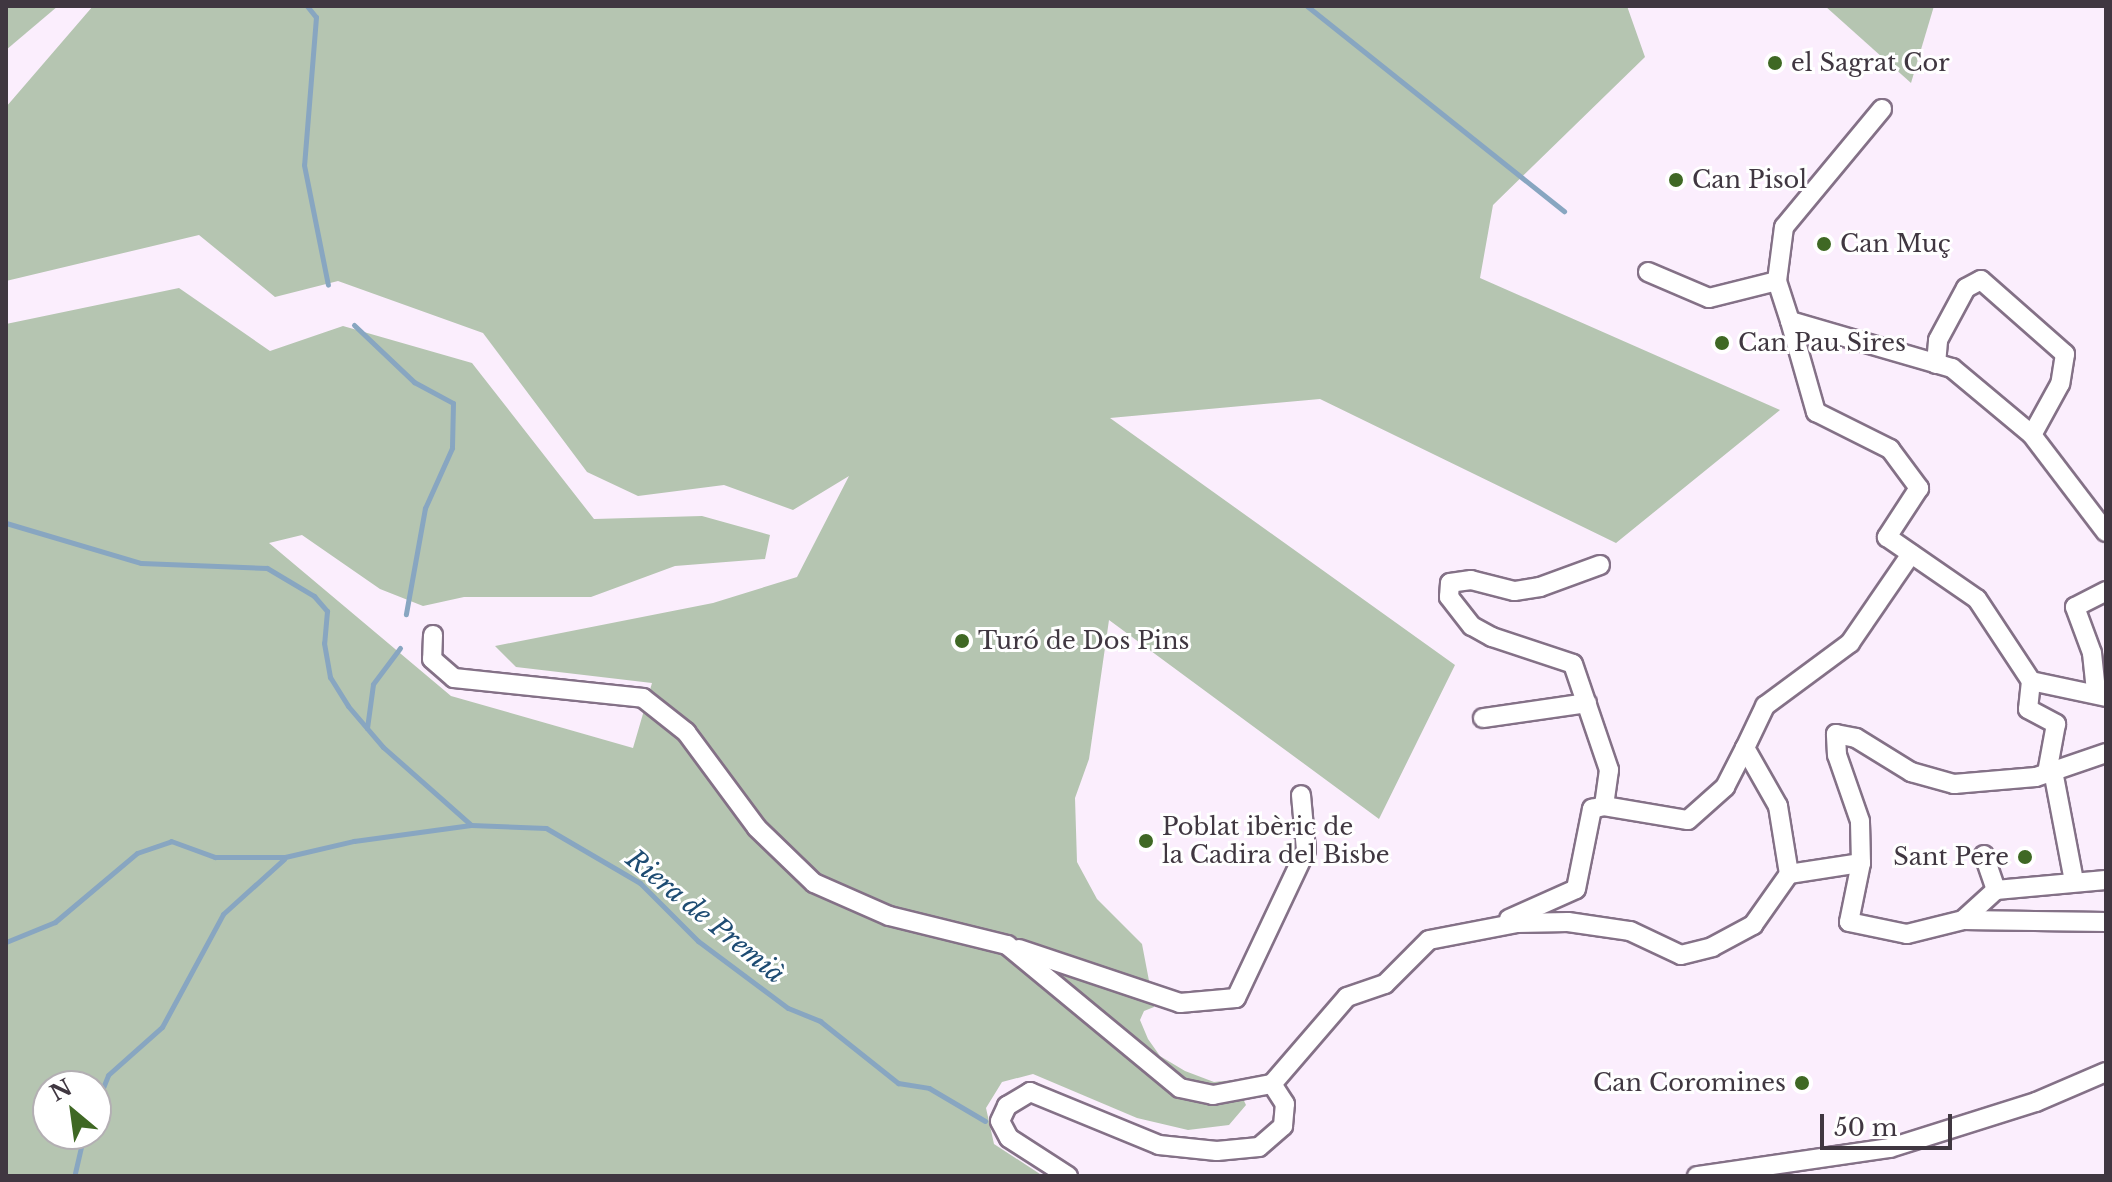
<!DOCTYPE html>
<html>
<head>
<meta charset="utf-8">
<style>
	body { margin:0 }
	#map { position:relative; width:2112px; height:1182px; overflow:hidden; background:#fbeefd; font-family:"Libre Baskerville",serif }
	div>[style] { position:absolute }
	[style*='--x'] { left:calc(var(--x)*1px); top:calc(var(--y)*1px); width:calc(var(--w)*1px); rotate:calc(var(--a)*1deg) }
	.green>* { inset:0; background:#b5c5b1 }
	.stream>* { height:5px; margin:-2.5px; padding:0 2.5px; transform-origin:2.5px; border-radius:2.5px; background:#88a6c1 }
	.roads { filter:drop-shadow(2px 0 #847187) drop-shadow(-2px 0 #847187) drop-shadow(0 2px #847187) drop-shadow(0 -2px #847187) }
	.minor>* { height:18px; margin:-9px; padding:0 9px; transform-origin:9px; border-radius:9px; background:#fff }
	.dots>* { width:22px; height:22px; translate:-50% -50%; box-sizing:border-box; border:4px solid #fff; border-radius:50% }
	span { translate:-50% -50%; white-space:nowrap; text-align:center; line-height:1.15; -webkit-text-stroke:6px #fff; paint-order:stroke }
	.poi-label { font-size:24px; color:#403741 }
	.left { translate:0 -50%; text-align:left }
	.right { translate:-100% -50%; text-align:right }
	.water-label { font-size:26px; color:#1e4c73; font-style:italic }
	.frame { position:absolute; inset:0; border:8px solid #403741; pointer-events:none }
	.north { position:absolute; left:32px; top:1070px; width:80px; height:80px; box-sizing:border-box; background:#fff; border:2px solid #b3afb3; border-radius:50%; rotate:331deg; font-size:22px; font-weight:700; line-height:32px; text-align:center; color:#403741 }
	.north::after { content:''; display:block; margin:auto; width:28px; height:36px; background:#3f6824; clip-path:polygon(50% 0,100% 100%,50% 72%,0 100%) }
	.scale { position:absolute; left:1820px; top:1114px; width:132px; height:36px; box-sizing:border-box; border:4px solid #403741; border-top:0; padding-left:10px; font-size:24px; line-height:28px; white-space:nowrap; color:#403741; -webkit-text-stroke:6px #fff; paint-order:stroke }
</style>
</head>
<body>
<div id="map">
	<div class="green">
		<div style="clip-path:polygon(6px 6px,58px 6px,6px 50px)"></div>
		<div style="clip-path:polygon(evenodd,93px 6px,1627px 6px,1645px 57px,1493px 205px,1480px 278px,1780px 410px,1616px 543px,1320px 399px,1110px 418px,1455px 665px,1379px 819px,1109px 620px,1089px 759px,1075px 798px,1077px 862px,1097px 899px,1142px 944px,1154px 1007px,1144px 1011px,1140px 1020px,1148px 1039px,1160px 1056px,1185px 1071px,1214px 1082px,1234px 1080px,1246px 1105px,1229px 1125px,1188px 1130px,1137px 1118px,1033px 1074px,1002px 1082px,986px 1108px,994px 1144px,1043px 1176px,6px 1176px,6px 324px,179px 288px,270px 351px,343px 326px,472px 363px,594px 519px,702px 516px,770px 535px,765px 559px,675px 566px,591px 597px,464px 597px,423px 606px,380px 589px,302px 535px,269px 543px,451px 696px,633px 748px,652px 683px,516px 667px,495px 646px,713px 603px,797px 577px,849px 476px,793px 510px,724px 485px,638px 496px,587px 472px,483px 333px,338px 281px,275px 297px,199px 235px,6px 281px,6px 107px,93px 6px,48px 1086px,96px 1086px,96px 1134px,48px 1134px,48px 1086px)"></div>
		<div style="clip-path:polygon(1825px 6px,1934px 6px,1911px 83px)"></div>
	</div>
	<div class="stream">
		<div style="--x:307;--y:6;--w:14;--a:51"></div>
		<div style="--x:316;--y:17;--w:148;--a:94.6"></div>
		<div style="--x:304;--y:165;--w:122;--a:78.7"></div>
		<div style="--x:1307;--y:6;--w:329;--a:38.6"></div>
		<div style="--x:354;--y:325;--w:83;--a:43.5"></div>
		<div style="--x:414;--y:382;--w:44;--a:28.3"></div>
		<div style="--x:453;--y:403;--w:45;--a:91.3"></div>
		<div style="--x:452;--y:448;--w:66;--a:114.2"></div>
		<div style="--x:425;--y:508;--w:108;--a:100.2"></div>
		<div style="--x:6;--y:523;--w:141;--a:16.5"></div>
		<div style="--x:141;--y:563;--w:126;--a:2.3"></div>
		<div style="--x:267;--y:568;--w:55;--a:30.8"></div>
		<div style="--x:314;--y:596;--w:20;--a:49"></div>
		<div style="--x:327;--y:611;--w:32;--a:95"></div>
		<div style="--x:324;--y:643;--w:35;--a:80"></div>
		<div style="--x:330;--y:677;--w:34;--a:58"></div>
		<div style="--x:348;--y:706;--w:54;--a:49.5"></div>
		<div style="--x:383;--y:747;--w:116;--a:41.5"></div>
		<div style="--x:367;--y:728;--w:44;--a:-82.2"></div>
		<div style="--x:373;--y:684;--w:45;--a:-53.1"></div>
		<div style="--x:6;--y:942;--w:53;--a:-22.2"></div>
		<div style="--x:55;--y:922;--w:107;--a:-40.1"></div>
		<div style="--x:137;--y:853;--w:36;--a:-19"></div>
		<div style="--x:171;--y:841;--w:47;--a:20"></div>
		<div style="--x:215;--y:857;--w:70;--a:0"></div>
		<div style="--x:285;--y:857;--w:71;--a:-13.1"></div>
		<div style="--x:354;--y:841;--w:118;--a:-7.8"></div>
		<div style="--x:471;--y:825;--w:75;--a:2.3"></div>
		<div style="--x:546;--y:828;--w:109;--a:30.3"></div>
		<div style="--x:640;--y:883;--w:82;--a:45"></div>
		<div style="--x:698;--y:941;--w:112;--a:36.7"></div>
		<div style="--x:788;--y:1008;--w:35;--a:22"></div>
		<div style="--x:820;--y:1021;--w:100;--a:38.5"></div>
		<div style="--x:898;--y:1083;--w:31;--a:9"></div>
		<div style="--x:929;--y:1088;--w:65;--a:30.5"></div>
		<div style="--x:96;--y:1105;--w:32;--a:-68"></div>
		<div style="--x:108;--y:1075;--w:72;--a:-41.6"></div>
		<div style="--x:162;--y:1027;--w:128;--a:-61.6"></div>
		<div style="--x:223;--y:914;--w:82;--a:-42"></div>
		<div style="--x:75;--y:1173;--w:40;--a:-77"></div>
	</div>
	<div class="roads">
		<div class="minor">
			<div style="--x:1882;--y:109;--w:153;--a:129.7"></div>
			<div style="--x:1784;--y:227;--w:54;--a:97.4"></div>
			<div style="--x:1777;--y:281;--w:42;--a:72"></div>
			<div style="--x:1790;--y:321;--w:169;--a:16.2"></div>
			<div style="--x:1952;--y:368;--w:104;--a:39.9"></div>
			<div style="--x:2032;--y:435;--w:122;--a:52.7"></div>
			<div style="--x:1648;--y:272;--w:66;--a:23.1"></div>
			<div style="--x:1709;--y:298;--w:70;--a:-14"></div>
			<div style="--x:1790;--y:321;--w:95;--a:74.1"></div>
			<div style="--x:1816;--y:412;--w:83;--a:26.6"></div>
			<div style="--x:1890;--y:449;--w:49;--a:53.4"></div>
			<div style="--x:1919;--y:488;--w:59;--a:123.1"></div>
			<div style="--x:1887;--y:537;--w:109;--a:34.6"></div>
			<div style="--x:1977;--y:599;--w:98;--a:56.6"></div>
			<div style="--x:2031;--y:681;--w:77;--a:12"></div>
			<div style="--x:1936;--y:364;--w:24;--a:-85"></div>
			<div style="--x:1938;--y:340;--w:59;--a:-61.7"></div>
			<div style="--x:1966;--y:288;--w:17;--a:-28"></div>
			<div style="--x:1981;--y:280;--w:112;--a:41.4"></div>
			<div style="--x:2065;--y:354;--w:30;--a:99"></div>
			<div style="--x:2060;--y:384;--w:58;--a:118.8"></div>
			<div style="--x:1600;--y:565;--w:64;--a:159.9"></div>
			<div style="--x:1540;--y:587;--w:26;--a:171"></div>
			<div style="--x:1514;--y:591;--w:44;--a:-165.7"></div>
			<div style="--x:1471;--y:580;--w:21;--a:172"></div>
			<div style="--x:1450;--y:583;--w:14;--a:94"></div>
			<div style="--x:1449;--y:597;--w:37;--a:52"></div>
			<div style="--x:1472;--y:626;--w:23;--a:29"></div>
			<div style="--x:1492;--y:637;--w:85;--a:18.4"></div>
			<div style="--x:1573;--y:664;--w:112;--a:71.2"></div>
			<div style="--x:1609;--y:770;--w:36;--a:98"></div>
			<div style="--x:433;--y:635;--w:24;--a:92"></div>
			<div style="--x:432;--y:659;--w:29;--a:41"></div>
			<div style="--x:454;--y:678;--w:190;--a:6"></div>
			<div style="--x:643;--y:698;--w:55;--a:38.3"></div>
			<div style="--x:686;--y:732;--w:119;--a:53.5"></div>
			<div style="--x:757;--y:828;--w:79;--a:44"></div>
			<div style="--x:814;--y:883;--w:82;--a:23.7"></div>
			<div style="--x:889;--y:916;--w:122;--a:13.8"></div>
			<div style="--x:1007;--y:945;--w:224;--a:39.6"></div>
			<div style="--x:1180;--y:1088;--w:34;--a:12"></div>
			<div style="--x:1213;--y:1095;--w:60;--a:-10.6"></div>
			<div style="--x:1272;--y:1084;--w:115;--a:-49.2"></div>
			<div style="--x:1347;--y:997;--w:40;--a:-18.9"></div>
			<div style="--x:1385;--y:984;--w:62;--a:-45"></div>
			<div style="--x:1429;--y:940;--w:90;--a:-10.9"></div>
			<div style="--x:1517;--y:923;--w:51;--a:-1.1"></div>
			<div style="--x:1568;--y:922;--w:63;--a:8.3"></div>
			<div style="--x:1630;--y:931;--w:56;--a:25.2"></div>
			<div style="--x:1681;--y:955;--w:32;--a:-14"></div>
			<div style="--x:1712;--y:947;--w:47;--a:-28.2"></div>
			<div style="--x:1753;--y:925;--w:62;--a:-54.8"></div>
			<div style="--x:1789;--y:874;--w:69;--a:-99.2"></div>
			<div style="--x:1778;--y:806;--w:67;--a:-119.6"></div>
			<div style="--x:1745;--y:748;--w:47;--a:-64.5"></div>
			<div style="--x:1765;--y:706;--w:106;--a:-36.5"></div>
			<div style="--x:1850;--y:643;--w:108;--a:-55.6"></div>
			<div style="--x:2031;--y:681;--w:28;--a:96"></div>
			<div style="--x:2028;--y:709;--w:32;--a:28"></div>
			<div style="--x:2056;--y:724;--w:50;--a:100.4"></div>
			<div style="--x:2096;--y:691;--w:38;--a:-96"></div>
			<div style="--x:2092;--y:653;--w:49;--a:-110.3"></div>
			<div style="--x:2075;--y:607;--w:35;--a:-27"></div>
			<div style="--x:1483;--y:718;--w:105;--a:-8.2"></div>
			<div style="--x:2053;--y:771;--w:112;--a:79.2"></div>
			<div style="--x:1984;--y:855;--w:37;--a:71"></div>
			<div style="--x:1861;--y:863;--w:60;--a:101.5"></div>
			<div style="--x:1849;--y:922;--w:59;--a:11.7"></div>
			<div style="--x:1907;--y:934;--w:58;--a:-14"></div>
			<div style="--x:1963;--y:920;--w:143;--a:0.8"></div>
			<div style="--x:1789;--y:874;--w:73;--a:-8.7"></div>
			<div style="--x:1861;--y:863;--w:42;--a:-91.4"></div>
			<div style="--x:1860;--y:821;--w:70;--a:-109.2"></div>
			<div style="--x:1837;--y:755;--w:21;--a:-93"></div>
			<div style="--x:1836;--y:734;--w:20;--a:11"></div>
			<div style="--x:1856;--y:738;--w:65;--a:31.7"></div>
			<div style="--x:1911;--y:772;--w:45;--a:15.6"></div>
			<div style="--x:1954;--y:784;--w:82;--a:-4.9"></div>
			<div style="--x:2036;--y:777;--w:74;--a:-18.9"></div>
			<div style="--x:1509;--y:919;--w:73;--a:-24.1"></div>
			<div style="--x:1576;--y:889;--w:82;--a:-78.7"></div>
			<div style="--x:1592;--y:809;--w:12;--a:-14"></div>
			<div style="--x:1604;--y:806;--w:85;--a:9.5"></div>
			<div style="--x:1688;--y:820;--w:50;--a:-41.7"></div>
			<div style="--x:1725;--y:787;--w:44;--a:-62.9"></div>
			<div style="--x:1963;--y:920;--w:45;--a:-42.3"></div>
			<div style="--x:1996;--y:890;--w:110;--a:-5.2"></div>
			<div style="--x:1019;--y:949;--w:170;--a:18.5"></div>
			<div style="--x:1180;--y:1003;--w:56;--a:-5.1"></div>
			<div style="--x:1236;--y:998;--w:164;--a:-64.7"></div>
			<div style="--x:1306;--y:850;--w:55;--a:-95.2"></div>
			<div style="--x:1068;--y:1176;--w:70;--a:-147.2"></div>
			<div style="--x:1009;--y:1138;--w:19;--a:-118"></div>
			<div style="--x:1000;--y:1121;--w:17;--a:-65"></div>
			<div style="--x:1007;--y:1106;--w:27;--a:-31"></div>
			<div style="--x:1030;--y:1092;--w:139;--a:22.3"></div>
			<div style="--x:1159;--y:1145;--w:58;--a:5.9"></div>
			<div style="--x:1217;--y:1151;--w:42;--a:-5.4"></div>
			<div style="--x:1259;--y:1147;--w:32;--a:-41"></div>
			<div style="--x:1283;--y:1126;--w:22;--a:-85"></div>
			<div style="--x:1285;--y:1104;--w:24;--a:-123"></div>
			<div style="--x:1697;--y:1176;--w:195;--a:-8.3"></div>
			<div style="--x:1890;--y:1148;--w:153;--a:-17.5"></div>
			<div style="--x:2036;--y:1102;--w:76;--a:-23.2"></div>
		</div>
	</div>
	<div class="dots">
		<div style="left:1775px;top:63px;background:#3f6824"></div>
		<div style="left:1676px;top:180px;background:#3f6824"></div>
		<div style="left:1824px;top:244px;background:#3f6824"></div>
		<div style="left:1722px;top:343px;background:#3f6824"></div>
		<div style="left:962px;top:641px;background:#3f6824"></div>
		<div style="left:1146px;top:841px;background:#3f6824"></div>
		<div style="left:2025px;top:857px;background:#3f6824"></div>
		<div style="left:1802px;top:1083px;background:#3f6824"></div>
	</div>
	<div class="poi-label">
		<span class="left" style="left:1791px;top:63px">el Sagrat Cor</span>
		<span class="left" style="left:1692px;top:180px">Can Pisol</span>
		<span class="left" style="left:1840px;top:244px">Can Muç</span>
		<span class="left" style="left:1738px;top:343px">Can Pau Sires</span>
		<span class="left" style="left:978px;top:641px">Turó de Dos Pins</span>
		<span class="left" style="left:1162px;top:841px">Poblat ibèric de<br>la Cadira del Bisbe</span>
		<span class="right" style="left:2009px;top:857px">Sant Pere</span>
		<span class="right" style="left:1786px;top:1083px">Can Coromines</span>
	</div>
	<div class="water-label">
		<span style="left:705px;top:917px;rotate:39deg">Riera de Premià</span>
	</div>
	<div class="frame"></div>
	<div class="north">N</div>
	<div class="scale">50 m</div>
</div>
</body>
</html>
